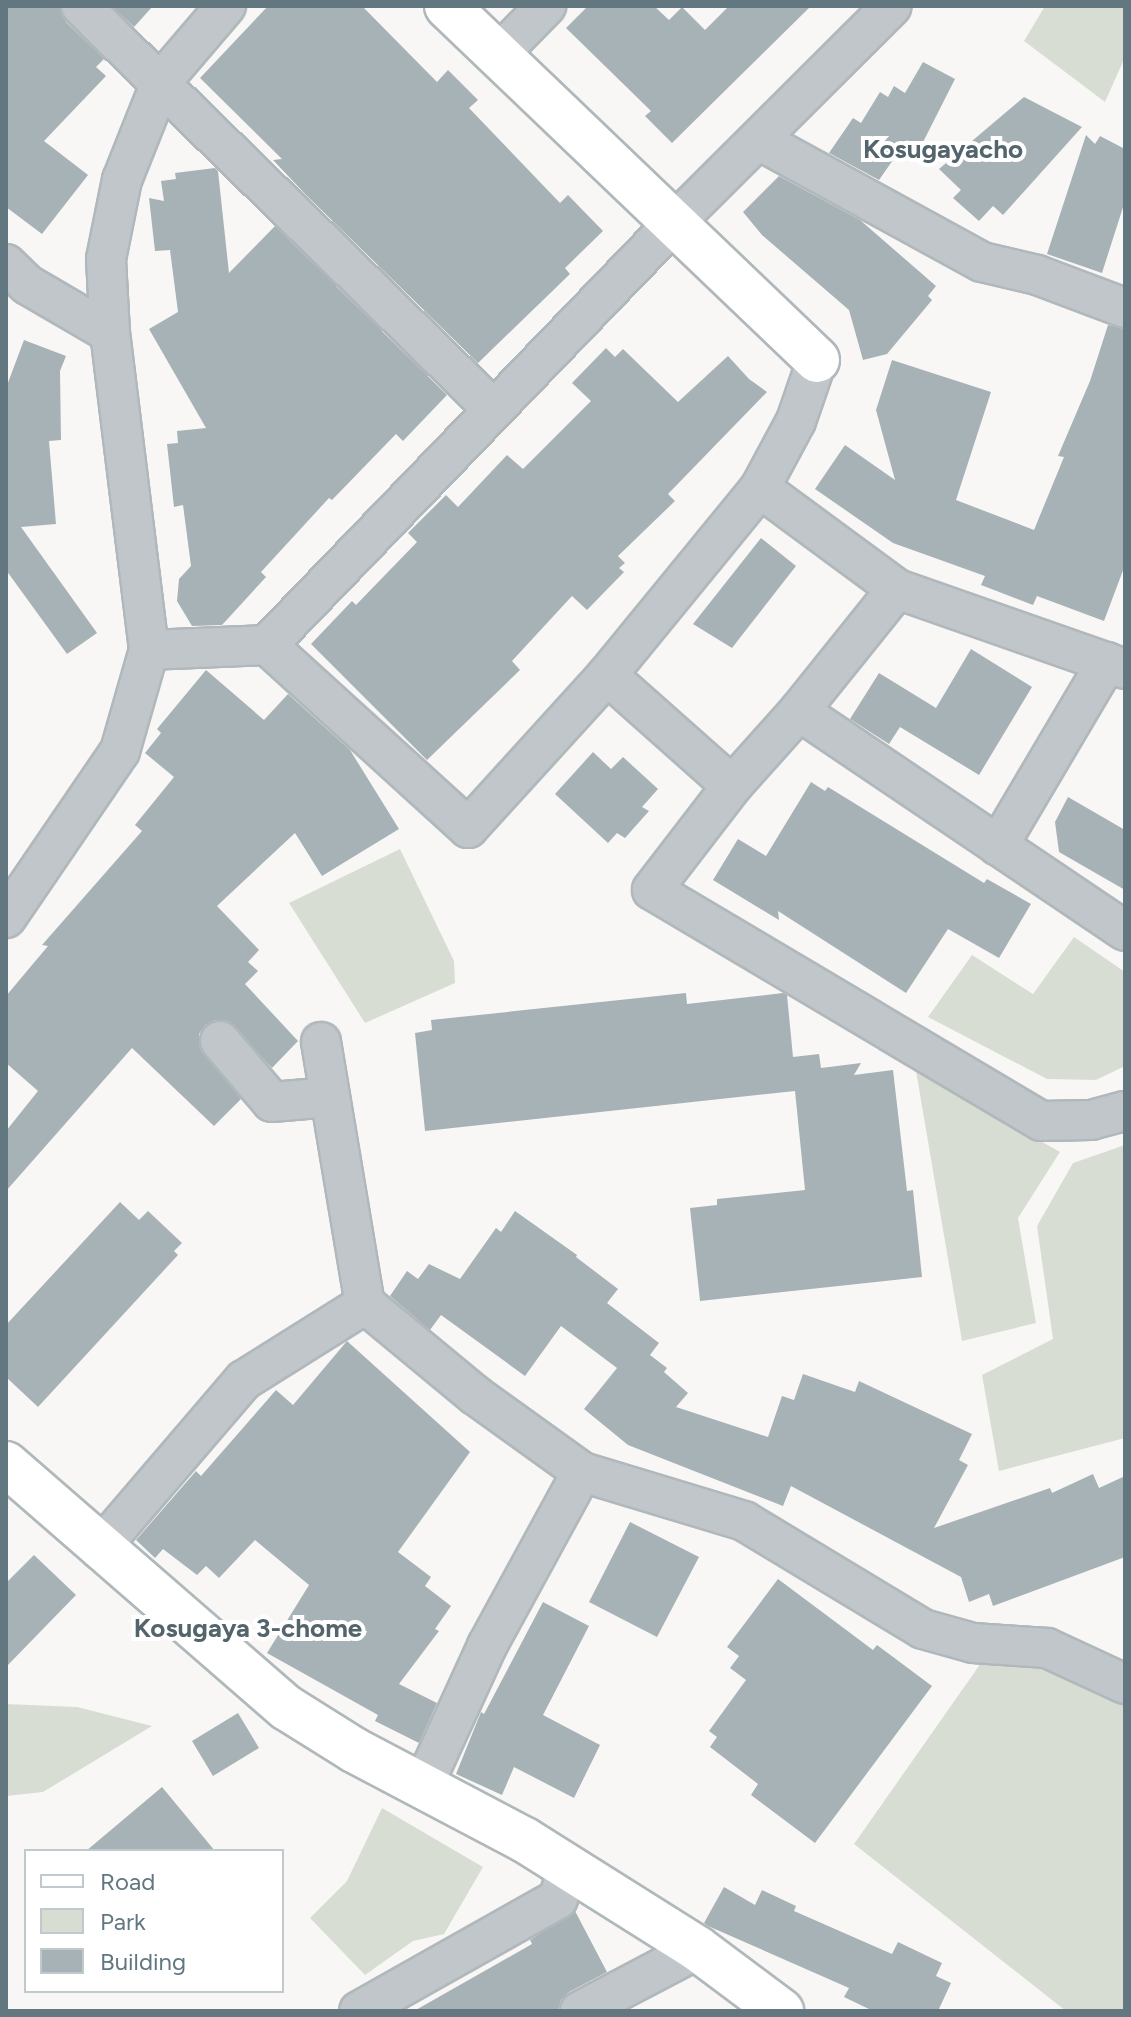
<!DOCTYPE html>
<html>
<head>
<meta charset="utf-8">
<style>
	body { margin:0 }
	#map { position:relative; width:1131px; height:2017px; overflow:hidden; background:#f8f7f5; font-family:Figtree,sans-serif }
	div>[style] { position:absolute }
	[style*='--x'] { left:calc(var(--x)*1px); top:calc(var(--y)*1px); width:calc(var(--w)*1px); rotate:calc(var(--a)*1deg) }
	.green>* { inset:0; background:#d8ddd4 }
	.building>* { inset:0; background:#a7b2b6 }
	.roads { filter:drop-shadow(2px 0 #b0b8bc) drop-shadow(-2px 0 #b0b8bc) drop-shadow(0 2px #b0b8bc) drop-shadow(0 -2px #b0b8bc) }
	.street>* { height:38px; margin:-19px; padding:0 19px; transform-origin:19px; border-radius:19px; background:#c0c6c9 }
	.secondary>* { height:44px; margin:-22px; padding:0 22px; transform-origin:22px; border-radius:22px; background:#fff }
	span { translate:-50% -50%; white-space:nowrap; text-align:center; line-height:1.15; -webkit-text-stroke:8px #fff; paint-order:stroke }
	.neighbourhood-label { font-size:26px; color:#54646b; font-weight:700 }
	.frame { position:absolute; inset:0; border:8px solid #627780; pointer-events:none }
	.legend { position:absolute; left:24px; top:1849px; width:260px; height:144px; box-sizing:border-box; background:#fff; border:2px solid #c0c9cc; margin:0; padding:10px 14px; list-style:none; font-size:24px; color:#627780 }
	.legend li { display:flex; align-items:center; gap:16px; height:40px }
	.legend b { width:40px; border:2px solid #c0c9cc }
</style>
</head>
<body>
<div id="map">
	<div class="green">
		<div style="clip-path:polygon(1045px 6px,1125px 6px,1125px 57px,1105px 102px,1024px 41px)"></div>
		<div style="clip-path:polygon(400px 849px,454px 961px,455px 983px,365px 1023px,289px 903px)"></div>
		<div style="clip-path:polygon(1074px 937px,1125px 972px,1125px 1066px,1096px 1080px,1047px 1079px,928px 1017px,972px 955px,1033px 994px)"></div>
		<div style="clip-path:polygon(916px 1071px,1060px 1152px,1018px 1218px,1036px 1323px,962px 1341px)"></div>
		<div style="clip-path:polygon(1125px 1145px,1125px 1438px,999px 1471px,982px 1375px,1053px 1339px,1037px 1226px,1073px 1163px)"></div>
		<div style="clip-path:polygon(1028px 1657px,1125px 1701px,1125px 2011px,1066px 2011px,854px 1844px,981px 1663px)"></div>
		<div style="clip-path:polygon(6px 1704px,77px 1707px,152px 1726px,43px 1792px,6px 1796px)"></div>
		<div style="clip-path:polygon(382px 1808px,483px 1867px,444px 1934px,413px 1941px,365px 1975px,310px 1918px,347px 1881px)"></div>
	</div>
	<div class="building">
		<div style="clip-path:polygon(6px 6px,60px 6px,66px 22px,104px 59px,96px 67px,106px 76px,44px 141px,88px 175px,42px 234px,6px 207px)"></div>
		<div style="clip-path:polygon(112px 6px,153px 6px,134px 27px)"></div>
		<div style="clip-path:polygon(268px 6px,362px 6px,437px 82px,448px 70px,478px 100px,469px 108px,560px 203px,568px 195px,603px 231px,565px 268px,570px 274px,478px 363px,306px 195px,273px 160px,282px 159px,200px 78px)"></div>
		<div style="clip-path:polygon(588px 6px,654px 6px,669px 20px,682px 7px,705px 30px,729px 6px,811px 6px,672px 143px,645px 116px,651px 111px,566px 28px)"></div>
		<div style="clip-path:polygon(923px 62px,955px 79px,919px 150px,907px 140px,879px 180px,829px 153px,853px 118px,861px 123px,880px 92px,888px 97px,894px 86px,905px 93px)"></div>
		<div style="clip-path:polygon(1024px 97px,1082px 127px,1003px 215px,993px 206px,979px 221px,953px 198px,961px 190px,939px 169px)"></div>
		<div style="clip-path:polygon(1086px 135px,1095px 144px,1100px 136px,1125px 149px,1125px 201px,1102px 273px,1047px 254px)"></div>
		<div style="clip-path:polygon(215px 168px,218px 171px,229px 273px,275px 226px,447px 395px,403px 441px,396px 434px,332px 500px,329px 498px,261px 572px,266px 577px,222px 625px,192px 626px,177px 601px,179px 579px,191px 566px,183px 505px,174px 507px,167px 444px,178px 443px,177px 431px,206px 428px,149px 329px,178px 312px,170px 250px,155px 251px,149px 198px,164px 201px,161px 181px,176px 179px,175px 173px)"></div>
		<div style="clip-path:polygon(779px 176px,860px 220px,936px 286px,928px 296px,932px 300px,887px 354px,863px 360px,849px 310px,762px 235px,743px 212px)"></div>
		<div style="clip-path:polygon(1108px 325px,1125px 329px,1125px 565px,1104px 621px,1037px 596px,1033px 605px,981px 585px,985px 576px,893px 543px,815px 489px,845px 445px,895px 480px,876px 410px,892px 360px,991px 392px,956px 500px,1034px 530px,1064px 457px,1058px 456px,1090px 381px)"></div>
		<div style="clip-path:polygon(24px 340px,66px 356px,60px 371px,61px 440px,49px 441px,56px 524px,21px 527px,97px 633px,67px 654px,6px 570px,6px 388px)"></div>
		<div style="clip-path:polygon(606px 348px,615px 357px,623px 349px,678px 402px,728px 356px,749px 379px,767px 392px,668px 494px,675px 501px,618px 556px,625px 563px,619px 568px,624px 572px,587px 610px,572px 596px,512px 661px,520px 670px,427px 760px,311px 644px,352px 601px,356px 605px,417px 542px,408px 533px,446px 495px,458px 507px,507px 455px,523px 469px,591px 401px,572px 383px)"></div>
		<div style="clip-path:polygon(761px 538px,796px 566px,732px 648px,693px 624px)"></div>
		<div style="clip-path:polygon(971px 649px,1032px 687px,979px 775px,900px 727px,889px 744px,850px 719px,879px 673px,936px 708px)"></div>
		<div style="clip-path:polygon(206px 670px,264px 720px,288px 694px,350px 750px,399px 829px,322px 876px,295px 833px,217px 906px,259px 950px,248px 962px,258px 971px,245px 984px,298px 1041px,272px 1068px,228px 1021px,215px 1020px,205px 1025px,199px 1034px,199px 1046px,241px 1099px,214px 1126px,132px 1048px,6px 1191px,6px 1131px,38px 1091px,6px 1063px,6px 996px,48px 946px,42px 945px,142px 831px,135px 825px,174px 777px,145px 753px,161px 733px,157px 729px)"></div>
		<div style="clip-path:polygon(593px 752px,611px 769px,623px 757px,658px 789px,642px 807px,649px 811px,625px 838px,617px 833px,608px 843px,555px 794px)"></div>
		<div style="clip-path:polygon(811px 782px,825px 791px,828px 787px,984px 883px,987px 879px,1031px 904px,999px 958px,948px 929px,906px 993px,778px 911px,779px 920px,713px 880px,738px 839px,766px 856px)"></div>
		<div style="clip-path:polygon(1068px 797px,1125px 830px,1125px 890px,1059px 852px,1055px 822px)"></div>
		<div style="clip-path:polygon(686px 993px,687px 1004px,783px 993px,787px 995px,793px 1057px,819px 1054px,821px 1068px,861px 1063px,854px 1075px,893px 1070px,907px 1191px,913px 1190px,922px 1277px,700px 1301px,690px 1208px,717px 1205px,717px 1199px,805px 1190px,795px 1091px,425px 1131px,415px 1033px,432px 1030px,431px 1020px)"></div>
		<div style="clip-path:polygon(120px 1202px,139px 1220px,148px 1211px,182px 1243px,174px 1251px,178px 1255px,38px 1407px,6px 1377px,6px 1325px)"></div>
		<div style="clip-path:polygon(515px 1211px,577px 1255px,576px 1257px,618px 1289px,607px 1303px,659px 1343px,650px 1355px,667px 1368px,664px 1372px,688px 1393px,676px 1407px,768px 1437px,782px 1396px,794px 1400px,803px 1374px,855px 1392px,859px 1381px,972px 1434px,959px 1460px,968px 1465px,934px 1528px,1050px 1488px,1052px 1493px,1093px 1474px,1099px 1488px,1125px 1476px,1125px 1557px,993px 1606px,989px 1594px,969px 1602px,961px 1577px,791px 1486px,783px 1506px,628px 1445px,584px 1409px,617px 1368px,561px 1326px,525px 1376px,441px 1315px,430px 1330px,390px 1296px,407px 1271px,418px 1279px,429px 1264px,460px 1279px,496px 1228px,501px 1232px)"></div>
		<div style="clip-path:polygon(347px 1341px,470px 1452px,398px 1552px,431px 1577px,425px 1586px,451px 1606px,435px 1629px,439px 1631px,399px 1684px,437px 1703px,419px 1743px,375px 1721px,378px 1715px,267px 1653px,309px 1585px,255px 1540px,219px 1578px,206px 1566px,197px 1575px,163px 1549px,155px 1558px,136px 1540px,196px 1471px,201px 1476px,276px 1390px,293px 1405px)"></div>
		<div style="clip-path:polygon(630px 1522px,699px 1557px,657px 1637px,589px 1602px)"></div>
		<div style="clip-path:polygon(34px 1555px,76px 1595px,6px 1667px,6px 1583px)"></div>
		<div style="clip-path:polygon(778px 1579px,873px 1650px,877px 1645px,932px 1686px,815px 1843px,751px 1795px,758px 1784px,710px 1747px,717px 1737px,709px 1731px,746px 1680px,730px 1668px,739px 1656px,727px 1647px)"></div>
		<div style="clip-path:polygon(543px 1602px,589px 1626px,543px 1715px,600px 1745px,574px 1798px,514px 1767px,502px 1795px,456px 1774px,481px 1712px,484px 1714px)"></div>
		<div style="clip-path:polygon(238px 1713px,259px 1748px,213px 1776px,192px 1741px)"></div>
		<div style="clip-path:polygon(162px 1787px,215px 1851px,86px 1851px)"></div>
		<div style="clip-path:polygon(724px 1887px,755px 1905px,762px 1890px,796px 1906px,794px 1911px,892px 1954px,898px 1942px,942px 1963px,936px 1976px,951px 1983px,938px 2011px,873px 2011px,844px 1997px,849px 1988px,708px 1926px,704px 1923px)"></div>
		<div style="clip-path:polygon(575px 1911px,607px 1972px,569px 1992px,561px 2000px,558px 2011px,414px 2011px,532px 1944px,530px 1940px)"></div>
	</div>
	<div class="roads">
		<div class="street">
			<div style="--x:81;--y:6;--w:576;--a:44.37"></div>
			<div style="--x:498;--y:55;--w:69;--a:-45.6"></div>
			<div style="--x:759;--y:140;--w:254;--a:28.7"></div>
			<div style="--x:982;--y:262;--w:57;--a:13.3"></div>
			<div style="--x:1037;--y:275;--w:94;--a:20.6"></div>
			<div style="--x:6;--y:264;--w:30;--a:44"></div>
			<div style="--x:28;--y:285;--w:95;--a:30.3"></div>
			<div style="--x:760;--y:488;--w:170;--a:36.4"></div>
			<div style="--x:897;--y:589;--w:242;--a:19.3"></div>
			<div style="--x:897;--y:589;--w:156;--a:128.8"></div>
			<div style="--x:799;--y:711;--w:101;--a:131.8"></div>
			<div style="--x:732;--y:786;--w:131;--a:127.6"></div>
			<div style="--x:652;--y:890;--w:452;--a:30.7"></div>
			<div style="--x:1041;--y:1121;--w:50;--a:-1.1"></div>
			<div style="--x:1091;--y:1120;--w:35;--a:-15"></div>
			<div style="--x:267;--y:645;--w:272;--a:42.3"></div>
			<div style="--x:468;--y:828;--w:207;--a:-47.7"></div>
			<div style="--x:607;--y:675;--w:242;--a:-50.7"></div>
			<div style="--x:760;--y:488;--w:76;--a:-61.8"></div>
			<div style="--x:796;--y:421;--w:65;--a:-71"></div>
			<div style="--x:149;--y:650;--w:118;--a:-2.4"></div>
			<div style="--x:267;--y:645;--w:583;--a:-46.04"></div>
			<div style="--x:672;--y:225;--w:310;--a:-44.9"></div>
			<div style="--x:607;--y:675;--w:167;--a:41.6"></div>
			<div style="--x:799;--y:711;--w:393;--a:34"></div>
			<div style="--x:998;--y:846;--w:214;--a:-59.4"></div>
			<div style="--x:6;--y:918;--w:202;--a:-55.7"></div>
			<div style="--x:120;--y:751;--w:105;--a:-74"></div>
			<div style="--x:149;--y:650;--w:319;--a:-97"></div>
			<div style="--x:110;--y:333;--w:74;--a:-93.1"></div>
			<div style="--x:106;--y:259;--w:81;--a:-78.6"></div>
			<div style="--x:122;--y:180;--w:105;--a:-68.3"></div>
			<div style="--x:161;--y:82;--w:100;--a:-49.5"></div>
			<div style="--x:220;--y:1041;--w:80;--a:49.6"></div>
			<div style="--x:272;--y:1102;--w:58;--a:-4.9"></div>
			<div style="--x:321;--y:1042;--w:266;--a:80.5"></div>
			<div style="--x:365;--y:1304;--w:143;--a:39.6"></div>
			<div style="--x:475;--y:1395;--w:132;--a:35.7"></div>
			<div style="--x:582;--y:1472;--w:169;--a:16.8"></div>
			<div style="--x:744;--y:1521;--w:209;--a:31.1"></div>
			<div style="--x:923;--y:1629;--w:52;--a:15.6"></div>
			<div style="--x:973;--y:1643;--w:74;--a:3.9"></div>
			<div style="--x:1047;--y:1648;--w:86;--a:24.8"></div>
			<div style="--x:99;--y:1549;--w:223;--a:-49.4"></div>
			<div style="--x:244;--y:1380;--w:143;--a:-32.1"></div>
			<div style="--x:423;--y:1786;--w:154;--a:-65.4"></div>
			<div style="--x:487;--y:1646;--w:198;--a:-61.4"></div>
			<div style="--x:359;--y:2011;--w:228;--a:-29.4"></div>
			<div style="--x:558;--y:1899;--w:33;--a:-72"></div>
			<div style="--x:580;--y:2011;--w:133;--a:-27.7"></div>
		</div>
		<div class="secondary">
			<div style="--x:447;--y:6;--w:512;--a:43.73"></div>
			<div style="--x:6;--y:1464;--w:372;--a:41"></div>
			<div style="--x:287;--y:1708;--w:79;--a:32.1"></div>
			<div style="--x:354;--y:1750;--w:193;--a:27.8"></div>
			<div style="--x:525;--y:1840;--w:204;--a:32.2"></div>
			<div style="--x:698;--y:1949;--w:104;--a:36.8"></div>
		</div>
	</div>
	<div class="neighbourhood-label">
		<span style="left:943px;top:150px">Kosugayacho</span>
		<span style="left:248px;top:1629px">Kosugaya 3-chome</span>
	</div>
	<div class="frame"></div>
	<ul class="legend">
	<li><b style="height:10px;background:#fff"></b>Road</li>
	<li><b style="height:22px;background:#d8ddd4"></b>Park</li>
	<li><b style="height:22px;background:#a7b2b6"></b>Building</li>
	</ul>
</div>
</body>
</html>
